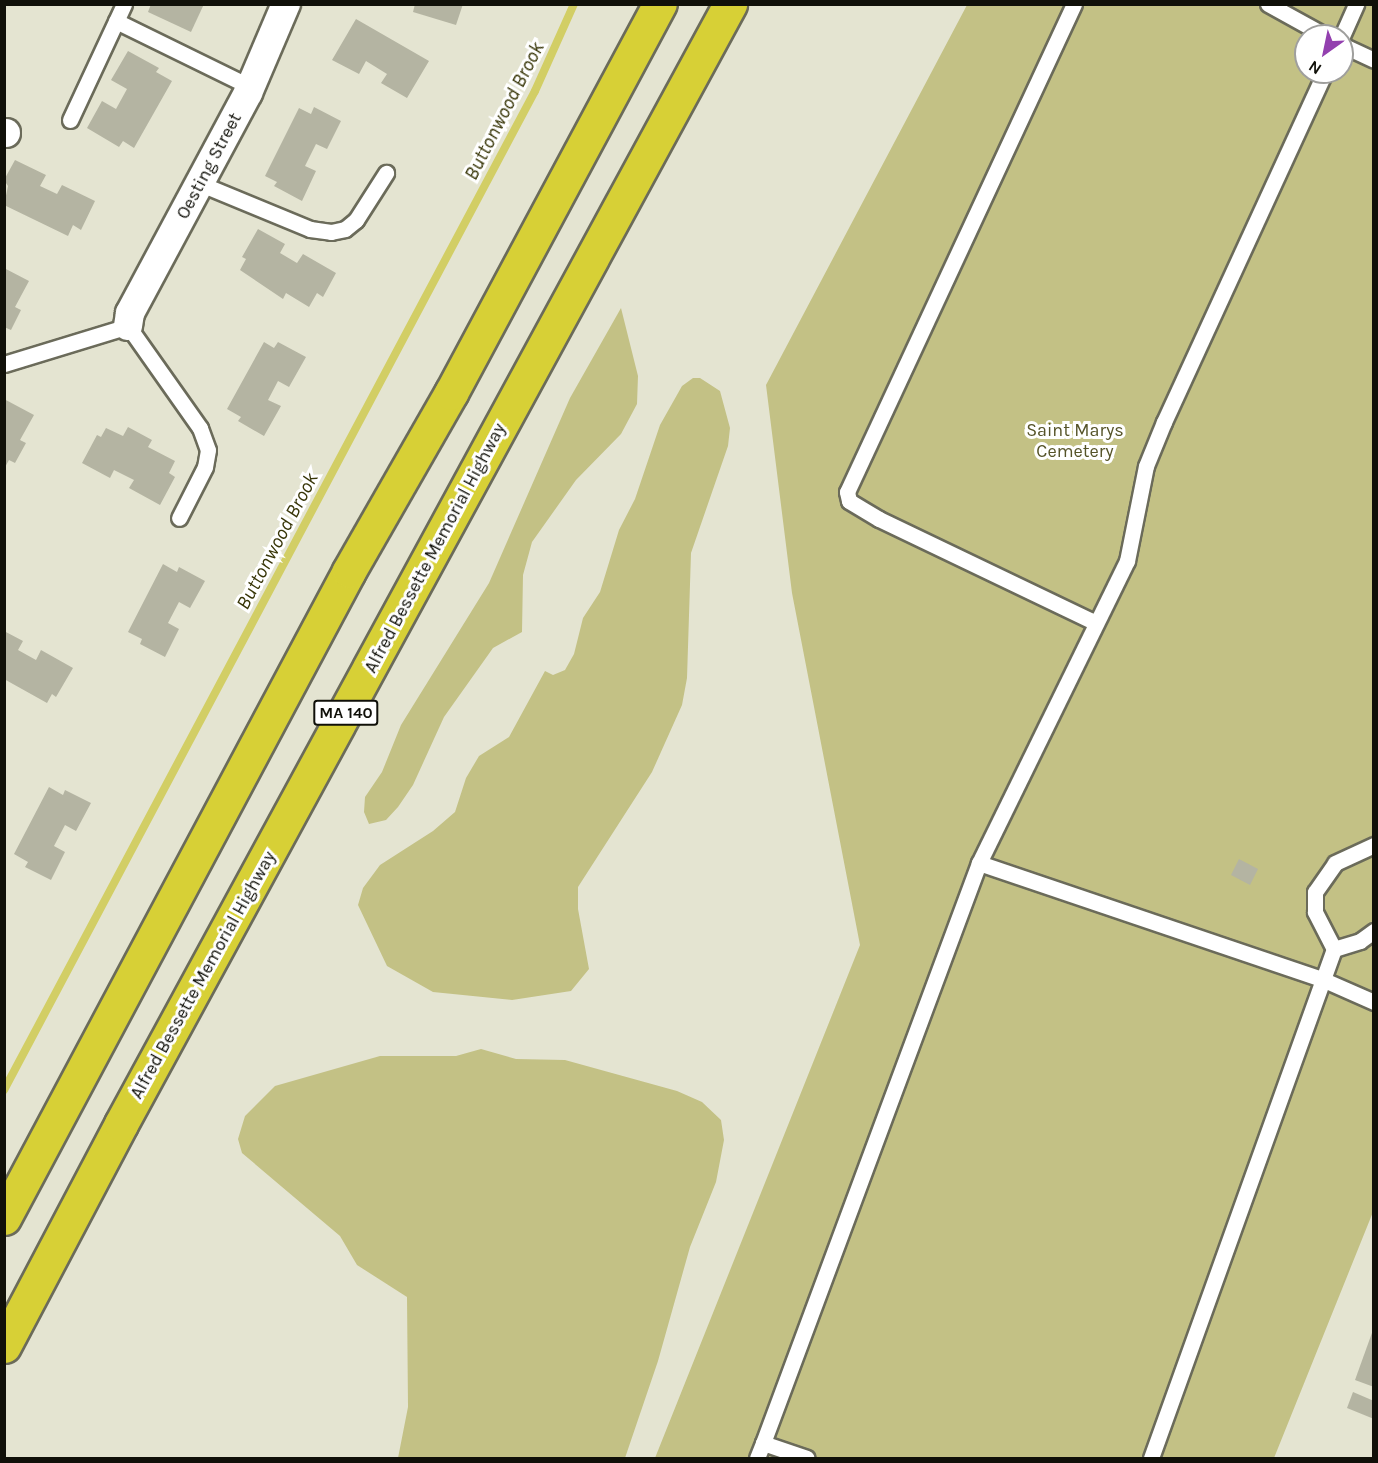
<!DOCTYPE html>
<html>
<head>
<meta charset="utf-8">
<style>
	body { margin:0 }
	#map { position:relative; width:1378px; height:1463px; overflow:hidden; background:#e4e4d1; font-family:Karla,sans-serif }
	div>[style] { position:absolute }
	[style*='--x'] { left:calc(var(--x)*1px); top:calc(var(--y)*1px); width:calc(var(--w)*1px); rotate:calc(var(--a)*1deg) }
	.green>* { inset:0; background:#c3c185 }
	.stream>* { height:8px; margin:-4px; padding:0 4px; transform-origin:4px; border-radius:4px; background:#d2ce65 }
	.building>* { inset:0; background:#b4b4a2 }
	.roads { filter:drop-shadow(2px 0 #6b6b5a) drop-shadow(-2px 0 #6b6b5a) drop-shadow(0 2px #6b6b5a) drop-shadow(0 -2px #6b6b5a) }
	.lane>* { height:15px; margin:-7.5px; padding:0 7.5px; transform-origin:7.5px; border-radius:7.5px; background:#fff }
	.street>* { height:28px; margin:-14px; padding:0 14px; transform-origin:14px; border-radius:14px; background:#fff }
	.highway>* { height:33px; margin:-16.5px; padding:0 16.5px; transform-origin:16.5px; border-radius:16.5px; background:#d7d036 }
	span { translate:-50% -50%; white-space:nowrap; text-align:center; line-height:1.15; -webkit-text-stroke:6px #fff; paint-order:stroke }
	.shield-label span { padding:2px 4px; background:#fff; border:2px solid; border-radius:4px; -webkit-text-stroke-width:0 }
	.shield-label { font-size:16px; color:#101009; font-weight:700 }
	.street-label { font-size:18px; color:#101009 }
	.park-label { font-size:18px; color:#555328 }
	.water-label { font-size:20px; color:#383608; font-style:italic }
	.frame { position:absolute; inset:0; border:6px solid #101009; pointer-events:none }
	.north { position:absolute; left:1294px; top:24px; width:60px; height:60px; box-sizing:border-box; background:#fff; border:2px solid #9f9f9d; border-radius:50%; rotate:213deg; font-size:16px; font-weight:700; line-height:24px; text-align:center; color:#101009 }
	.north::after { content:''; display:block; margin:auto; width:21px; height:27px; background:#9340af; clip-path:polygon(50% 0,100% 100%,50% 72%,0 100%) }
</style>
</head>
<body>
<div id="map">
	<div class="green">
		<div style="clip-path:polygon(evenodd,967px 5px,1373px 5px,1373px 1212px,1274px 1458px,655px 1458px,860px 945px,792px 593px,766px 385px,967px 5px,1306px 36px,1342px 36px,1342px 72px,1306px 72px,1306px 36px)"></div>
		<div style="clip-path:polygon(621px 308px,638px 376px,637px 404px,621px 434px,576px 480px,532px 542px,523px 575px,522px 632px,493px 648px,444px 717px,413px 785px,398px 807px,386px 820px,369px 824px,364px 812px,365px 797px,382px 772px,401px 725px,489px 583px,570px 398px)"></div>
		<div style="clip-path:polygon(693px 378px,700px 378px,720px 391px,730px 428px,728px 446px,691px 553px,687px 678px,682px 705px,652px 772px,578px 887px,578px 909px,589px 969px,571px 991px,512px 1000px,433px 992px,387px 966px,358px 905px,363px 888px,380px 865px,433px 831px,455px 812px,466px 778px,479px 756px,509px 737px,545px 671px,553px 675px,565px 670px,574px 654px,583px 618px,600px 592px,619px 530px,635px 499px,660px 425px,682px 386px)"></div>
		<div style="clip-path:polygon(481px 1049px,516px 1059px,565px 1060px,677px 1091px,702px 1102px,721px 1120px,724px 1140px,716px 1182px,690px 1247px,658px 1361px,625px 1458px,398px 1458px,408px 1407px,407px 1297px,357px 1265px,340px 1236px,242px 1153px,238px 1139px,245px 1116px,275px 1086px,380px 1056px,456px 1056px)"></div>
	</div>
	<div class="stream">
		<div style="--x:4;--y:1090;--w:1131;--a:-62.01"></div>
		<div style="--x:535;--y:91;--w:95;--a:-65.9"></div>
	</div>
	<div class="building">
		<div style="clip-path:polygon(151px 4px,204px 4px,191px 32px,148px 12px)"></div>
		<div style="clip-path:polygon(415px 4px,463px 4px,456px 25px,413px 12px)"></div>
		<div style="clip-path:polygon(356px 19px,429px 61px,407px 98px,381px 83px,387px 74px,366px 61px,359px 74px,332px 60px)"></div>
		<div style="clip-path:polygon(128px 51px,159px 68px,156px 72px,172px 81px,134px 148px,123px 141px,119px 147px,87px 128px,102px 101px,116px 109px,127px 89px,111px 80px)"></div>
		<div style="clip-path:polygon(314px 107px,341px 121px,327px 149px,316px 144px,305px 166px,316px 171px,302px 201px,274px 186px,277px 182px,265px 176px,299px 108px,311px 114px)"></div>
		<div style="clip-path:polygon(15px 160px,46px 175px,40px 186px,57px 194px,62px 185px,95px 201px,81px 230px,73px 225px,68px 236px,4px 205px,8px 186px,4px 180px)"></div>
		<div style="clip-path:polygon(258px 229px,285px 244px,280px 253px,297px 263px,303px 254px,336px 273px,323px 297px,317px 293px,309px 307px,286px 293px,283px 299px,240px 270px,246px 259px,242px 257px)"></div>
		<div style="clip-path:polygon(4px 268px,29px 281px,15px 307px,21px 310px,11px 330px,4px 327px)"></div>
		<div style="clip-path:polygon(264px 342px,274px 348px,278px 342px,306px 357px,289px 387px,278px 381px,268px 400px,281px 406px,264px 436px,238px 421px,241px 417px,227px 409px)"></div>
		<div style="clip-path:polygon(4px 399px,34px 415px,20px 440px,26px 443px,15px 463px,9px 460px,4px 469px)"></div>
		<div style="clip-path:polygon(128px 427px,152px 440px,148px 447px,175px 461px,169px 473px,175px 477px,160px 505px,129px 488px,134px 480px,114px 470px,110px 478px,82px 463px,97px 435px,101px 437px,106px 428px,123px 436px)"></div>
		<div style="clip-path:polygon(163px 564px,177px 572px,179px 567px,205px 581px,190px 608px,179px 602px,168px 623px,179px 629px,165px 657px,140px 644px,142px 639px,128px 632px)"></div>
		<div style="clip-path:polygon(4px 631px,23px 641px,18px 650px,36px 660px,41px 650px,73px 668px,56px 697px,52px 694px,47px 703px,4px 679px)"></div>
		<div style="clip-path:polygon(49px 787px,63px 795px,65px 790px,91px 803px,76px 831px,65px 825px,54px 846px,65px 852px,51px 880px,25px 867px,28px 862px,14px 854px)"></div>
		<div style="clip-path:polygon(1239px 859px,1258px 869px,1250px 885px,1231px 875px)"></div>
		<div style="clip-path:polygon(1373px 1330px,1374px 1330px,1374px 1387px,1355px 1380px)"></div>
		<div style="clip-path:polygon(1353px 1392px,1374px 1401px,1374px 1419px,1347px 1408px)"></div>
	</div>
	<div class="roads">
		<div class="lane">
			<div style="--x:1074;--y:4;--w:538;--a:114.95"></div>
			<div style="--x:847;--y:492;--w:9;--a:77"></div>
			<div style="--x:849;--y:501;--w:35;--a:31"></div>
			<div style="--x:879;--y:519;--w:238;--a:25.6"></div>
			<div style="--x:1268;--y:4;--w:66;--a:28.9"></div>
			<div style="--x:116;--y:21;--w:150;--a:26.1"></div>
			<div style="--x:1342;--y:36;--w:35;--a:-66"></div>
			<div style="--x:1342;--y:45;--w:35;--a:25"></div>
			<div style="--x:70;--y:120;--w:128;--a:-65"></div>
			<div style="--x:201;--y:184;--w:118;--a:22.4"></div>
			<div style="--x:310;--y:229;--w:21;--a:8"></div>
			<div style="--x:331;--y:232;--w:14;--a:-12"></div>
			<div style="--x:345;--y:229;--w:14;--a:-39"></div>
			<div style="--x:356;--y:220;--w:56;--a:-57.4"></div>
			<div style="--x:4;--y:364;--w:130;--a:-17"></div>
			<div style="--x:128;--y:326;--w:125;--a:54.8"></div>
			<div style="--x:200;--y:428;--w:23;--a:70"></div>
			<div style="--x:208;--y:450;--w:17;--a:100"></div>
			<div style="--x:205;--y:467;--w:57;--a:117"></div>
			<div style="--x:979;--y:863;--w:364;--a:18.7"></div>
			<div style="--x:1324;--y:980;--w:55;--a:23.7"></div>
			<div style="--x:1334;--y:949;--w:27;--a:-17"></div>
			<div style="--x:1360;--y:941;--w:17;--a:-36"></div>
			<div style="--x:763;--y:1443;--w:619;--a:-69.57"></div>
			<div style="--x:979;--y:863;--w:336;--a:-63.9"></div>
			<div style="--x:1127;--y:561;--w:97;--a:-78.7"></div>
			<div style="--x:1146;--y:466;--w:48;--a:-67.8"></div>
			<div style="--x:1164;--y:422;--w:385;--a:-65.3"></div>
			<div style="--x:757;--y:1458;--w:16;--a:-68"></div>
			<div style="--x:763;--y:1443;--w:46;--a:18.8"></div>
			<div style="--x:1151;--y:1458;--w:541;--a:-70.23"></div>
			<div style="--x:1334;--y:949;--w:42;--a:-117.2"></div>
			<div style="--x:1315;--y:912;--w:20;--a:-90"></div>
			<div style="--x:1315;--y:892;--w:35;--a:-55"></div>
			<div style="--x:1335;--y:863;--w:43;--a:-24.8"></div>
		</div>
		<div class="street">
			<div style="--x:4;--y:133;--w:2;--a:0"></div>
			<div style="--x:128;--y:326;--w:13;--a:-81"></div>
			<div style="--x:130;--y:313;--w:250;--a:-61.8"></div>
			<div style="--x:248;--y:93;--w:97;--a:-66.9"></div>
		</div>
		<div class="highway">
			<div style="--x:4;--y:1218;--w:733;--a:-61.93"></div>
			<div style="--x:349;--y:571;--w:205;--a:-60.2"></div>
			<div style="--x:451;--y:393;--w:442;--a:-61.8"></div>
			<div style="--x:4;--y:1346;--w:251;--a:-62.2"></div>
			<div style="--x:121;--y:1124;--w:1275;--a:-61.46"></div>
		</div>
	</div>
	<div class="shield-label">
		<span style="left:346px;top:713px">MA 140</span>
	</div>
	<div class="street-label">
		<span style="left:209px;top:166px;rotate:-62deg">Oesting Street</span>
		<span style="left:435px;top:548px;rotate:-62deg">Alfred Bessette Memorial Highway</span>
		<span style="left:203px;top:975px;rotate:-61deg">Alfred Bessette Memorial Highway</span>
	</div>
	<div class="park-label">
		<span style="left:1075px;top:441px">Saint Marys<br>Cemetery</span>
	</div>
	<div class="water-label">
		<span style="left:504px;top:111px;rotate:-63deg">Buttonwood Brook</span>
		<span style="left:277px;top:541px;rotate:-62deg">Buttonwood Brook</span>
	</div>
	<div class="frame"></div>
	<div class="north">N</div>
</div>
</body>
</html>
